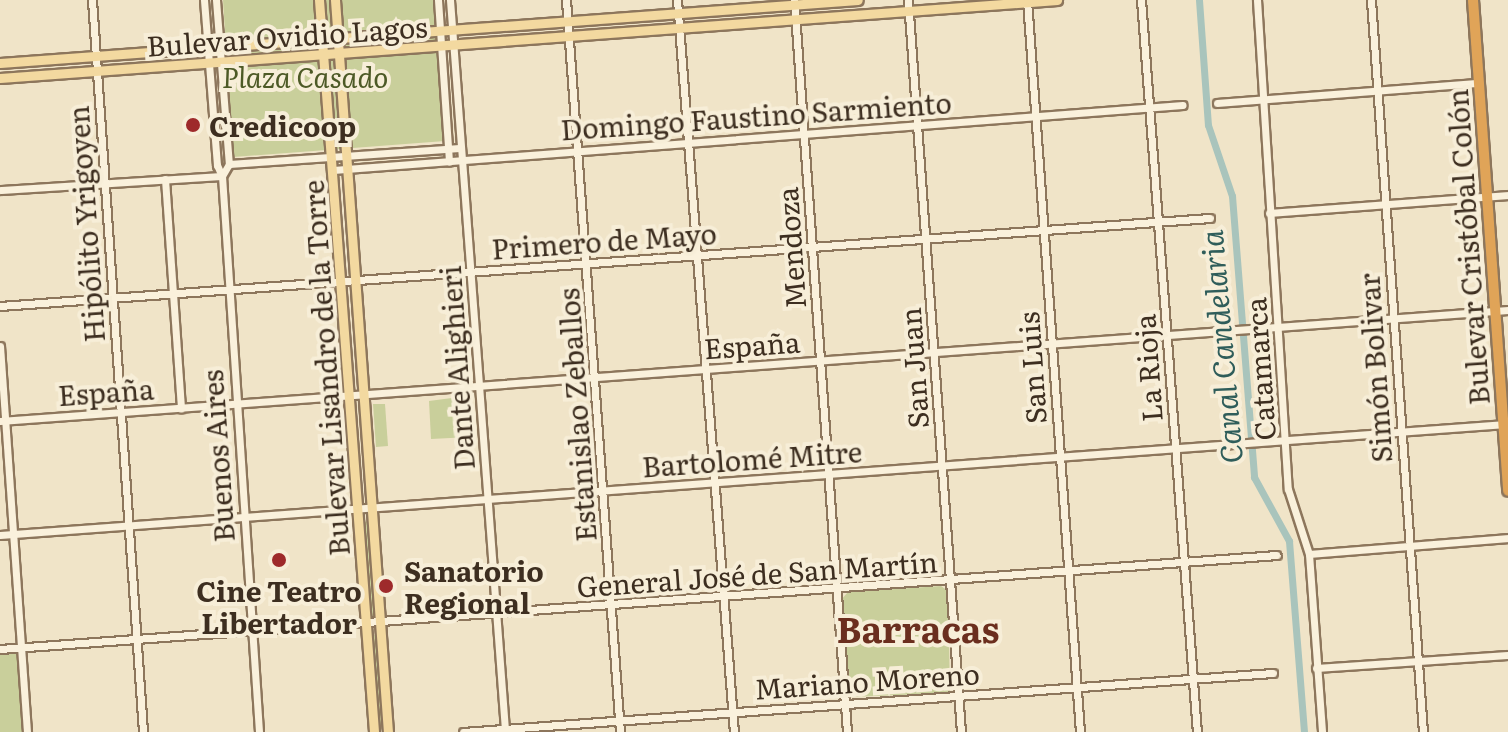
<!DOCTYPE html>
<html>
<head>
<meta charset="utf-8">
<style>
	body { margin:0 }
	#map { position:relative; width:1508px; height:732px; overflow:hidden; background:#f0e4c8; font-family:Literata,serif }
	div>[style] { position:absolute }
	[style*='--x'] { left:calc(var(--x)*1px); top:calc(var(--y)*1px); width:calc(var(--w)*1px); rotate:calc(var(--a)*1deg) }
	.green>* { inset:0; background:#c9cf9b }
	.canal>* { height:7px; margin:-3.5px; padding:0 3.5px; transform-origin:3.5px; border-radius:3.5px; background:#a9c4bc }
	.roads { filter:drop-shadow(2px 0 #8d765c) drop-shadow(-2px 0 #8d765c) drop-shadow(0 2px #8d765c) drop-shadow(0 -2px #8d765c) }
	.minor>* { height:7px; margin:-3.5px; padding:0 3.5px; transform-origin:3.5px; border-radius:3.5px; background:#faf1dc }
	.major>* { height:9px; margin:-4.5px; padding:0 4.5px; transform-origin:4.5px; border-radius:4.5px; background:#f3d9a0 }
	.highway>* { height:10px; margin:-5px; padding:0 5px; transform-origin:5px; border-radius:5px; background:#e0a458 }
	.dots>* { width:22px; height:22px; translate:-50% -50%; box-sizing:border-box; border:4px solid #f7eed8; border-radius:50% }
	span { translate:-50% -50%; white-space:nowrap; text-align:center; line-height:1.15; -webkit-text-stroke:8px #f7eed8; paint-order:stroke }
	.street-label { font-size:28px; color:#3d2e20 }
	.park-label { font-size:28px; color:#4d5a26; font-style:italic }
	.poi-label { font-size:28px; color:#3d2e20; font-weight:700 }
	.left { translate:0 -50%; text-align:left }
	.water-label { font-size:30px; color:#2f5d5a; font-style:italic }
	.district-label { font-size:36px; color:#6b2e1e; font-weight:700 }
</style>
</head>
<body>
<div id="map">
	<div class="green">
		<div style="clip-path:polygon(223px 0,436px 0,445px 141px,233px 157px)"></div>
		<div style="clip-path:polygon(467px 396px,470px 437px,431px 439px,429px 401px)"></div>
		<div style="clip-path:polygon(373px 404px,385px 404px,388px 446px,376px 447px)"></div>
		<div style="clip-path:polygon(369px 520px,375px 617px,371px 617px,363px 523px)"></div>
		<div style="clip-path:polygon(941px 586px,948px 591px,950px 693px,849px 697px,841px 600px,848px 592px)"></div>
		<div style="clip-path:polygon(377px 634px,385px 727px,379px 731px,371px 637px)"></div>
		<div style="clip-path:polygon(21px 647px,27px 732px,0 732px,0 649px)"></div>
	</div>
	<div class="canal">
		<div style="--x:1199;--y:0;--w:125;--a:85.9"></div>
		<div style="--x:1208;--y:125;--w:75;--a:71.3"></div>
		<div style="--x:1232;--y:196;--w:282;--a:85.5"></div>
		<div style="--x:1254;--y:477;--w:73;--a:61.3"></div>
		<div style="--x:1289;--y:541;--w:192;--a:85.5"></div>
	</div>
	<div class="roads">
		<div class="minor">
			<div style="--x:92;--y:0;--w:734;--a:86.01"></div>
			<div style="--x:204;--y:0;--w:166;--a:85.5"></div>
			<div style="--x:217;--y:165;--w:12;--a:66"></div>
			<div style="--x:222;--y:176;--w:557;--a:86.19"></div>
			<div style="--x:216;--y:0;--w:165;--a:85.5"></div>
			<div style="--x:229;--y:164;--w:14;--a:120"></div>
			<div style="--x:438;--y:0;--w:162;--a:86.1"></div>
			<div style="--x:450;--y:0;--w:732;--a:85.69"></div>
			<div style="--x:566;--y:0;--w:734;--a:85.78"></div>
			<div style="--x:677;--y:0;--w:734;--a:85.55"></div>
			<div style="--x:794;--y:0;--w:734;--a:85.86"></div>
			<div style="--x:908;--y:0;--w:734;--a:85.86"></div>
			<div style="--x:1027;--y:0;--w:734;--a:85.86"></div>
			<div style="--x:1141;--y:0;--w:734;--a:85.63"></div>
			<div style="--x:1257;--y:0;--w:490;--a:86.4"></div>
			<div style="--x:1288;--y:489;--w:68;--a:72.1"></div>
			<div style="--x:1309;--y:554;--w:178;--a:85.8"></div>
			<div style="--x:1371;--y:0;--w:734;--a:85.94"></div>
			<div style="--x:1217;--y:103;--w:263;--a:-4.4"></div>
			<div style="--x:229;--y:164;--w:231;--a:-4"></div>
			<div style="--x:333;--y:170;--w:852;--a:-4.37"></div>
			<div style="--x:165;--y:179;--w:230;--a:86"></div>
			<div style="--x:0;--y:190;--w:222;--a:-3.6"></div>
			<div style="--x:1269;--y:213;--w:240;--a:-4.3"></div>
			<div style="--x:0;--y:306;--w:1213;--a:-4.16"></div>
			<div style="--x:0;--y:346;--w:387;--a:86"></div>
			<div style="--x:0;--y:421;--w:1512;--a:-4.21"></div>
			<div style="--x:0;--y:535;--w:1510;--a:-4.22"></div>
			<div style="--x:1309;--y:554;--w:200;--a:-4.6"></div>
			<div style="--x:0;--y:649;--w:1280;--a:-4.21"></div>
			<div style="--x:1316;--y:668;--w:192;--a:-3.9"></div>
			<div style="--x:463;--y:732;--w:812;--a:-4.17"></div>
		</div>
		<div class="major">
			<div style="--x:319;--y:0;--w:734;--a:85.7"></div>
			<div style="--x:335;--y:0;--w:734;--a:85.86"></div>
			<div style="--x:0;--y:63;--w:860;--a:-4.2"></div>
			<div style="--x:0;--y:78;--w:1060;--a:-4.22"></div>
		</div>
		<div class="highway">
			<div style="--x:1473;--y:0;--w:492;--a:85.9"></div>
		</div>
	</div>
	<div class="dots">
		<div style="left:193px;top:125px;background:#9e2a2b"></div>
		<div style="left:279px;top:560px;background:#9e2a2b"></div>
		<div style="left:386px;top:586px;background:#9e2a2b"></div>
	</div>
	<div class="street-label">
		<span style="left:287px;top:35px;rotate:-4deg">Bulevar Ovidio Lagos</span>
		<span style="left:756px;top:115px;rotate:-4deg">Domingo Faustino Sarmiento</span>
		<span style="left:85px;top:224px;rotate:-94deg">Hipólito Yrigoyen</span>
		<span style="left:604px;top:240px;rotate:-4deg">Primero de Mayo</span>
		<span style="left:1467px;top:247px;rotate:-94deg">Bulevar Cristóbal Colón</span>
		<span style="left:790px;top:248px;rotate:-94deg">Mendoza</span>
		<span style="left:752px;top:344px;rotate:-4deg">España</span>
		<span style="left:325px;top:368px;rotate:-94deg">Bulevar Lisandro de la Torre</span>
		<span style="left:456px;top:368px;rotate:-94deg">Dante Alighieri</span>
		<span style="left:913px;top:368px;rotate:-94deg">San Juan</span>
		<span style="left:1031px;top:368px;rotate:-94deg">San Luis</span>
		<span style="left:1147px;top:368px;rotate:-94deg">La Rioja</span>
		<span style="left:1374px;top:368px;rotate:-94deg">Simón Bolivar</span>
		<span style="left:1259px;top:369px;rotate:-94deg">Catamarca</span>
		<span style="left:106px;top:391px;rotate:-4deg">España</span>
		<span style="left:576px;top:415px;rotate:-94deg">Estanislao Zeballos</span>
		<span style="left:217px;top:456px;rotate:-94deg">Buenos Aires</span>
		<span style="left:752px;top:458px;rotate:-4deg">Bartolomé Mitre</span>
		<span style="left:757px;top:573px;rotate:-4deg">General José de San Martín</span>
		<span style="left:867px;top:680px;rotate:-4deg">Mariano Moreno</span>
	</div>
	<div class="park-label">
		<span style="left:305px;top:76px">Plaza Casado</span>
	</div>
	<div class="poi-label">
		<span class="left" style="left:209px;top:125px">Credicoop</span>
		<span class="left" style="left:404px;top:586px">Sanatorio<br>Regional</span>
		<span style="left:279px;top:606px">Cine Teatro<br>Libertador</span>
	</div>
	<div class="water-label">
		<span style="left:1220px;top:347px;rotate:-95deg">Canal Candelaria</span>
	</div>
	<div class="district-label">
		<span style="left:918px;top:628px">Barracas</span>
	</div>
</div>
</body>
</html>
